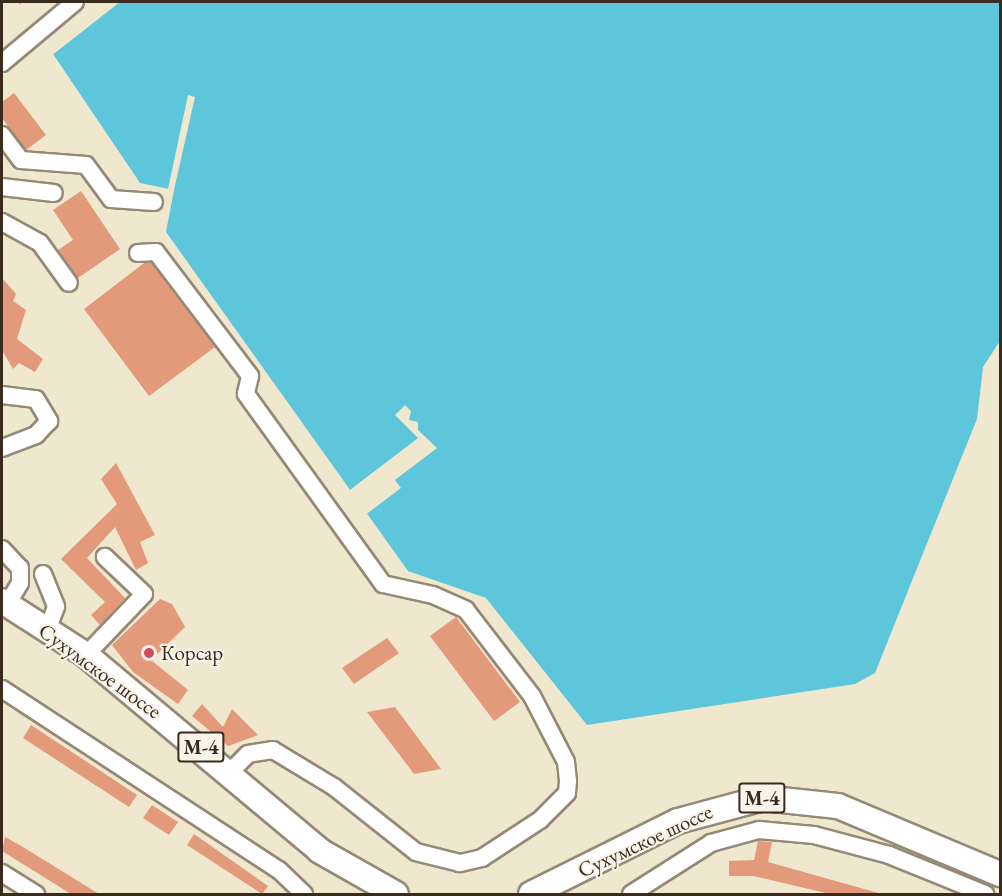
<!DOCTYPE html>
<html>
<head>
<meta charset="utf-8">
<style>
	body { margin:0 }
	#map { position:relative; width:1002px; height:896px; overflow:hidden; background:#efe7ce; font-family:"EB Garamond",serif }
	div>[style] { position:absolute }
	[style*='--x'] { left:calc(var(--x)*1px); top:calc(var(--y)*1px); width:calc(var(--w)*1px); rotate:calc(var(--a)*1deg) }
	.water>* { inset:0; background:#5ec6da }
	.pier>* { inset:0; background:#efe7ce }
	.building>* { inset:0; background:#e39a7a }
	.roads { filter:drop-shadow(2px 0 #958876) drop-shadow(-2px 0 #958876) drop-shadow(0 2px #958876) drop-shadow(0 -2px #958876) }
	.minor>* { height:16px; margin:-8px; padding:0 8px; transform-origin:8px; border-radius:8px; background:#fff }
	.highway>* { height:24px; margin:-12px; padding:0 12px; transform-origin:12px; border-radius:12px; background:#fff }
	.dots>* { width:16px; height:16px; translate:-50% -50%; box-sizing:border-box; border:3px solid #f7f3e8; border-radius:50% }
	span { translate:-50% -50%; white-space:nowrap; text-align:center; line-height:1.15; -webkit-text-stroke:4.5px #f7f3e8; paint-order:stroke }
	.shield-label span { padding:2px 4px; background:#f7f3e8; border:2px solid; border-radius:4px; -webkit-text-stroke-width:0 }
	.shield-label { font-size:20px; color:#3b2a1e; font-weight:700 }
	.poi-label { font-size:21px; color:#3b2a1e }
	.left { translate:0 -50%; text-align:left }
	.street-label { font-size:21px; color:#3b2a1e }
	.frame { position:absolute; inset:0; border:3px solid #3b2a1e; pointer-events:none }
</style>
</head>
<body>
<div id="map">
	<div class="water">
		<div style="clip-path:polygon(18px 2px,1000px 2px,1000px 341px,983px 367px,977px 419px,875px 673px,855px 684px,587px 725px,486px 598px,408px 571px,166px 232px,174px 190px,140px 183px)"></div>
	</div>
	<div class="pier">
		<div style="clip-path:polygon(22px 2px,120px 2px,51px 56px,19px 5px)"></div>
		<div style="clip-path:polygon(188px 95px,195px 97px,174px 190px,168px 189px)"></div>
		<div style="clip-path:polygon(405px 405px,411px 411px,409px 420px,418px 422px,418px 430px,437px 448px,395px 480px,401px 488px,364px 516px,346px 493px,418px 438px,395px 415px)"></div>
	</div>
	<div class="building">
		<div style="clip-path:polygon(14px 93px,46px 135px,26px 150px,2px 118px,2px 102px)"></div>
		<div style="clip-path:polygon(81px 191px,120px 249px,78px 278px,58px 250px,73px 240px,53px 210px)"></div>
		<div style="clip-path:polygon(144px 263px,151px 263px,215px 347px,149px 396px,84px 309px)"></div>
		<div style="clip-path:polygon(2px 278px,16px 294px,13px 301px,26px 310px,17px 339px,43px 359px,35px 372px,19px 363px,13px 369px,2px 350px)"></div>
		<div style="clip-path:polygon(116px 463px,155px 535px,140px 542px,148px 563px,136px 570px,115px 527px,87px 558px,125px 598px,100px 625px,91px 615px,105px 602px,61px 559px,117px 504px,101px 479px)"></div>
		<div style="clip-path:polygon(160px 599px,172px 604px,185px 627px,151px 660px,188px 690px,178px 704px,133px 672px,112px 645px)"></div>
		<div style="clip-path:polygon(456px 617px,520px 702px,494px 721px,430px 636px)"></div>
		<div style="clip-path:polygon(387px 638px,399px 653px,354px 684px,342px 668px)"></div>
		<div style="clip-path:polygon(202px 704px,223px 727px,232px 709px,258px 735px,228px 746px,192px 716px)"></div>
		<div style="clip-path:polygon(395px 707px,441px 769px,414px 774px,367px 712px)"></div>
		<div style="clip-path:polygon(31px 725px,137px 795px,129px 807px,23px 738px)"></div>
		<div style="clip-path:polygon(152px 805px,178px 822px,169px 835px,143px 818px)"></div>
		<div style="clip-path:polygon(194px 834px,268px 886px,262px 894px,187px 845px)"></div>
		<div style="clip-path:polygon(5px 837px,23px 847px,99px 894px,71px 894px,2px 851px)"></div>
		<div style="clip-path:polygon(758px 841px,772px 842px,768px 862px,882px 894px,830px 894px,753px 876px,729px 876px,729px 861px,754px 860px)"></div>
	</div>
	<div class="roads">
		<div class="minor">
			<div style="--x:2;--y:63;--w:95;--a:-39.9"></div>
			<div style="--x:2;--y:135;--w:31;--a:53"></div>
			<div style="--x:21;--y:160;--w:65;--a:4.4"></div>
			<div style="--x:86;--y:165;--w:42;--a:53.7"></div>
			<div style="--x:111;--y:199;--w:43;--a:4"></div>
			<div style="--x:2;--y:187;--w:52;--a:6.6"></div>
			<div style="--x:2;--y:222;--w:43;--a:28.9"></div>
			<div style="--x:40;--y:243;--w:49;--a:54.1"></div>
			<div style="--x:138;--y:253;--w:18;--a:-3"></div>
			<div style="--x:156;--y:252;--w:156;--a:52.8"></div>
			<div style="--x:250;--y:376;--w:18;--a:103"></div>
			<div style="--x:246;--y:394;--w:234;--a:54.2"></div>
			<div style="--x:383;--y:584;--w:51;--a:12.4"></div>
			<div style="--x:433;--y:595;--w:36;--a:24"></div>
			<div style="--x:466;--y:610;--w:108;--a:52.5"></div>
			<div style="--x:532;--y:696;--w:74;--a:62.7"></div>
			<div style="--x:566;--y:762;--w:19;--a:84"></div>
			<div style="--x:568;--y:781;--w:12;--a:95"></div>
			<div style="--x:567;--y:793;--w:38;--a:135"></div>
			<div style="--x:540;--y:820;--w:69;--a:146.8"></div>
			<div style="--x:482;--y:858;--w:23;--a:167"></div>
			<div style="--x:460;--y:863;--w:45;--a:-166"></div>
			<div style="--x:416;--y:852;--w:105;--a:-141.6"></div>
			<div style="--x:334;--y:787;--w:71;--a:-148.8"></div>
			<div style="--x:273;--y:750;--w:25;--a:171"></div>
			<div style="--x:248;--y:754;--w:24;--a:135"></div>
			<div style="--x:2;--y:395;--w:34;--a:7"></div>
			<div style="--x:36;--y:399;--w:26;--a:59"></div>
			<div style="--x:49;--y:421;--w:19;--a:133"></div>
			<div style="--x:36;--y:435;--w:36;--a:159"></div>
			<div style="--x:2;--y:549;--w:26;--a:47"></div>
			<div style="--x:20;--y:568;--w:15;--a:90"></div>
			<div style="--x:20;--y:583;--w:26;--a:121"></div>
			<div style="--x:43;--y:574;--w:35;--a:68"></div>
			<div style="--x:56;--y:607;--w:25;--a:111"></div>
			<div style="--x:86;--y:655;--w:84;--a:-46.4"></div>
			<div style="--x:144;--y:594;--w:54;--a:-136.5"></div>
			<div style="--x:2;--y:689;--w:331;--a:33.2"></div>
			<div style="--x:279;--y:870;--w:35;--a:44"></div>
			<div style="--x:2;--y:873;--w:40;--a:32"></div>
			<div style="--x:631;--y:894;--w:95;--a:-32.5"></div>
			<div style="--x:711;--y:843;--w:50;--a:-15.2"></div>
			<div style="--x:759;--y:830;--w:55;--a:5.2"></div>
			<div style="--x:814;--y:835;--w:78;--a:14.9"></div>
			<div style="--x:889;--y:855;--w:104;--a:22.1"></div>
		</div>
		<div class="highway">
			<div style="--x:2;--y:601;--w:100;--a:32.7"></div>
			<div style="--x:86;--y:655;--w:305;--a:39.9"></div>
			<div style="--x:320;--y:851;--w:87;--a:29.5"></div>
			<div style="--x:531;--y:894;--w:164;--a:-26.4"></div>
			<div style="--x:678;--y:821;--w:88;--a:-15.1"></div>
			<div style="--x:763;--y:798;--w:75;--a:6.1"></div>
			<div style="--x:838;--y:806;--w:176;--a:22.8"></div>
		</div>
	</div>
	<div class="dots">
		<div style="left:149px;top:653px;background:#d1495b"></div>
	</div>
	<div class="shield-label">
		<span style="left:201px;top:747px">М-4</span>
		<span style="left:762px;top:798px">М-4</span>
	</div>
	<div class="poi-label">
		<span class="left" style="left:161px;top:653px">Корсар</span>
	</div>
	<div class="street-label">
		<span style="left:100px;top:671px;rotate:36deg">Сухумское шоссе</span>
		<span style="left:645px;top:841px;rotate:-25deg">Сухумское шоссе</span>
	</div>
	<div class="frame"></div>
</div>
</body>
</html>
